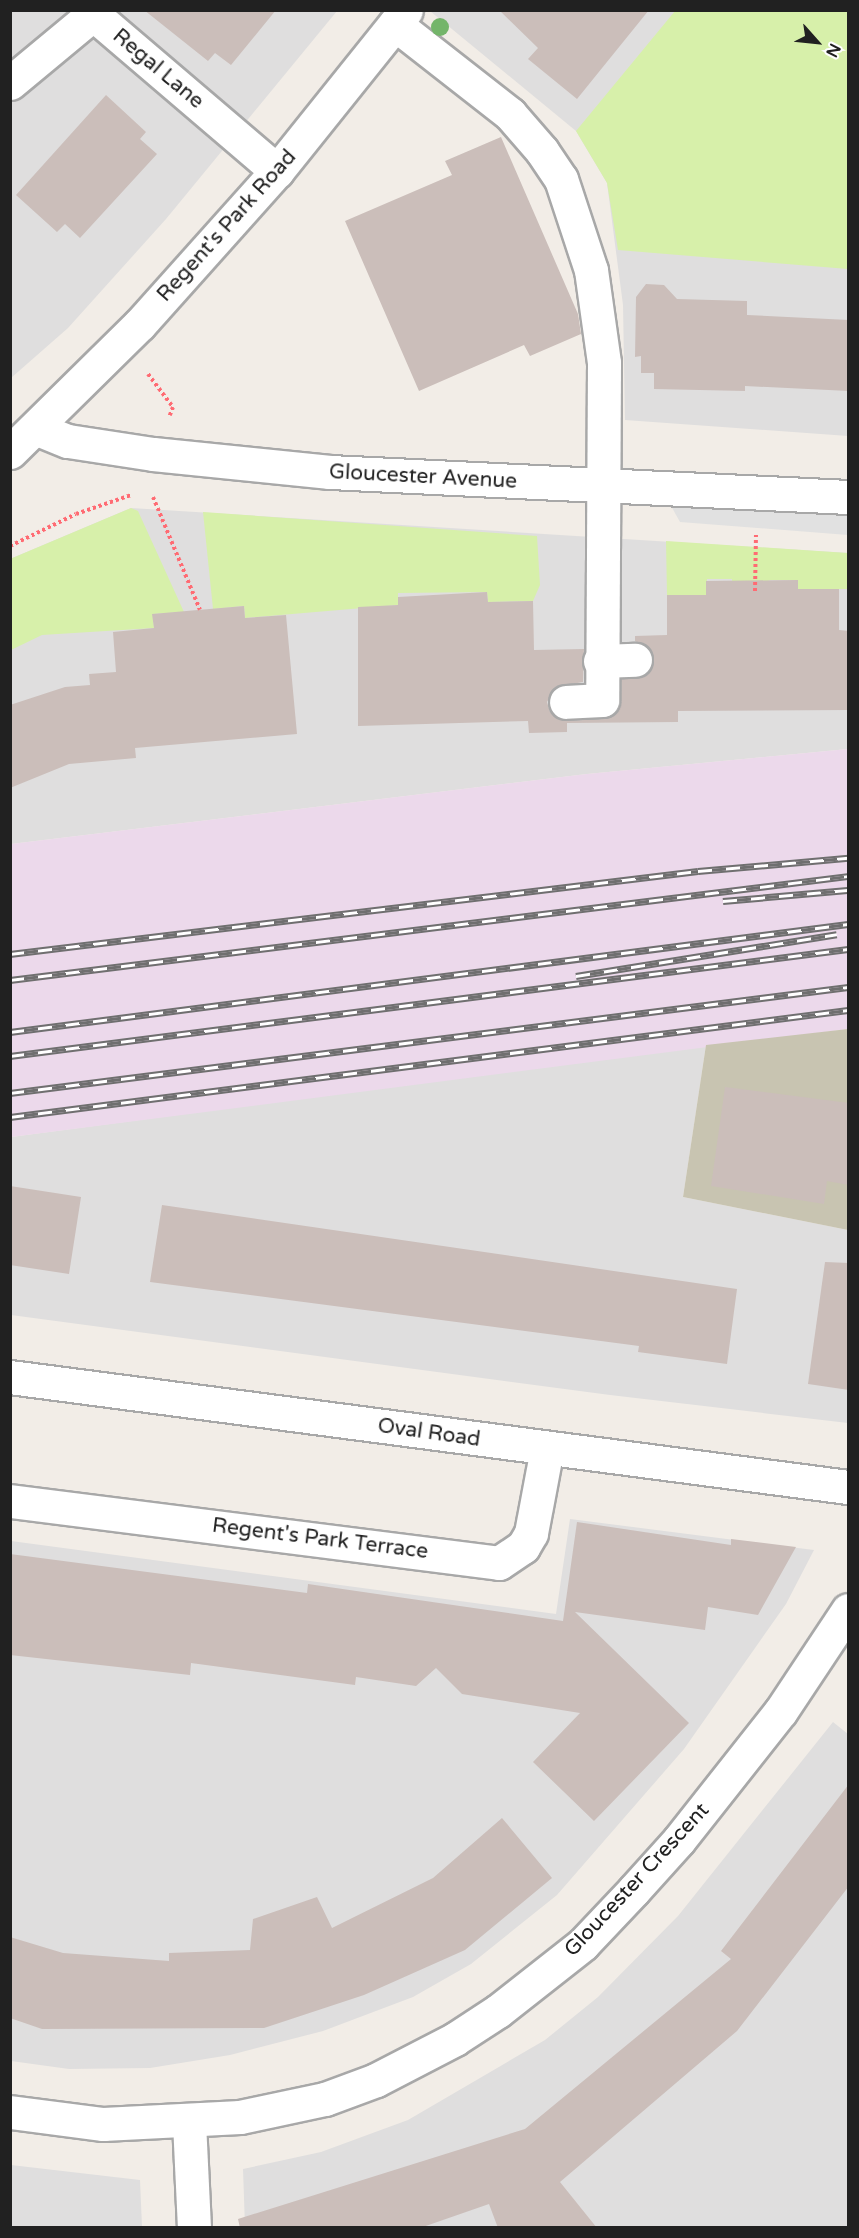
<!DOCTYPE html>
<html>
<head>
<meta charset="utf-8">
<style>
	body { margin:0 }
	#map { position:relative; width:859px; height:2238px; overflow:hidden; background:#f2ede7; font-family:"Varela Round",sans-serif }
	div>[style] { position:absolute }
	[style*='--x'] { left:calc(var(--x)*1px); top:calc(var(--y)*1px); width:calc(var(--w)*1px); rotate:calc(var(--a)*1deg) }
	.residential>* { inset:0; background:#dfdede }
	.industrial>* { inset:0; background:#ecd9eb }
	.construction>* { inset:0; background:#c8c4b1 }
	.grass>* { inset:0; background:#d7f0aa }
	.parking>* { inset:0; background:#e1e1e1 }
	.building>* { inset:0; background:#cbbeba }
	.path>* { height:4px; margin-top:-2px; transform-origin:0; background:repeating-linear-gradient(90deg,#ff6b73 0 3px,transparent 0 6px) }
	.roads { filter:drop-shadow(2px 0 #a8a8a8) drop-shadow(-2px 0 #a8a8a8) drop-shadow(0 2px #a8a8a8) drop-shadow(0 -2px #a8a8a8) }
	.minor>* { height:33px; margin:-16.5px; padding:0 16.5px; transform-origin:16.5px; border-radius:16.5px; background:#fff }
	.rail>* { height:7px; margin-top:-3.5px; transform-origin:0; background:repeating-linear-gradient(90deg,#fff 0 14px,#6f6f6f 0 28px); box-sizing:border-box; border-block:2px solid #6f6f6f }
	.trees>* { width:18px; height:18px; margin:-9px; border-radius:50%; background:#74b56a }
	span { translate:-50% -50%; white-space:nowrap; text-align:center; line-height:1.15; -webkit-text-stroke:4.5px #fff; paint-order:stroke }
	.street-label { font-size:21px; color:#212121 }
	.frame { position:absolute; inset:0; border:12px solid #212121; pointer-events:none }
	.north { position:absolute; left:787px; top:12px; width:60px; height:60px; -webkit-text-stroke:4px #fff; paint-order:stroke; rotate:117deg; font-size:16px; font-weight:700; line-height:24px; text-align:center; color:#212121 }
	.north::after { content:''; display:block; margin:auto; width:21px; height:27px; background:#212121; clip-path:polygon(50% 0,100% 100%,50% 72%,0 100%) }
</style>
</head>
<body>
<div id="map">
	<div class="residential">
		<div style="clip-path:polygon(11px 11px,337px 11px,166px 219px,68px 328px,11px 378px)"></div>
		<div style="clip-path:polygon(430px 11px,848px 11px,848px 436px,625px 420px,623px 305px,607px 183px,576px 131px)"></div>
		<div style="clip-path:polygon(131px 508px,848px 553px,848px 749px,587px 774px,11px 844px,10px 559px)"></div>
		<div style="clip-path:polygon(706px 1045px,683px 1197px,848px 1230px,848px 1423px,610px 1395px,11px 1315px,11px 1137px)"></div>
		<div style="clip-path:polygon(570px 1519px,814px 1550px,786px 1604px,684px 1749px,557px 1895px,471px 1964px,413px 1997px,323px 2031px,230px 2055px,150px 2068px,69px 2069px,11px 2061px,11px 1541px,556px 1614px)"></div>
		<div style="clip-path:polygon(833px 1722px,848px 1734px,848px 2227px,245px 2227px,243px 2169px,321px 2152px,408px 2120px,545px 2040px,598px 1997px,678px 1916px)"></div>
		<div style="clip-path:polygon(11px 2165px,140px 2180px,142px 2227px,11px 2227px)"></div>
	</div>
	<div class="industrial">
		<div style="clip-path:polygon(848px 749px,848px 1029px,11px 1137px,11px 844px,587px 774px)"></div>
	</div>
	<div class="construction">
		<div style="clip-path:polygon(848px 1029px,848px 1230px,683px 1197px,706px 1045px)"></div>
	</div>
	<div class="grass">
		<div style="clip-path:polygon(675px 11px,848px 11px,848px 269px,618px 250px,607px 183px,576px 131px)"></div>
		<div style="clip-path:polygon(131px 508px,138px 511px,184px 612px,153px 614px,154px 628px,42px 635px,11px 650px,10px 559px)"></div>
		<div style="clip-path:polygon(203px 512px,537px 536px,540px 585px,533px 601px,488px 602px,487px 592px,398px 593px,398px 605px,245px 618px,244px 606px,213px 609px)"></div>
		<div style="clip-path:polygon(666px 541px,848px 553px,848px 589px,798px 589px,798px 580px,771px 580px,732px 592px,732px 579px,707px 579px,706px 595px,667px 595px)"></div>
	</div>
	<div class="parking">
		<div style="clip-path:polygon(661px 488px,848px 498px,848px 535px,680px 522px)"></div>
	</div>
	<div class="building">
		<div style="clip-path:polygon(144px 10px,276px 10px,231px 65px,215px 53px,208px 61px)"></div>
		<div style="clip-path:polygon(499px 10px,649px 10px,577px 99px,528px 59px,538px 48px)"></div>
		<div style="clip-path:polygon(106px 95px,146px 132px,140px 139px,157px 154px,80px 238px,65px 224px,57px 232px,16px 195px)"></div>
		<div style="clip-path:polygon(501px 137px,578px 314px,581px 334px,530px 356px,524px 345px,419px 391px,345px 221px,452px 175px,445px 161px)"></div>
		<div style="clip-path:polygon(646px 284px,664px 285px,677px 299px,747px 301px,747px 315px,849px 320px,849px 391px,745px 386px,745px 391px,654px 389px,654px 373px,641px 373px,641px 356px,635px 357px,636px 297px)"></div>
		<div style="clip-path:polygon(798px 580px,798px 589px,839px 589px,839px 630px,849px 631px,849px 710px,678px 711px,678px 722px,567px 723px,567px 732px,529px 733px,528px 721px,358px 726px,358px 607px,398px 605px,398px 597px,487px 592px,488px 602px,533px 601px,534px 650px,584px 649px,583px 682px,555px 687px,547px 702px,550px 712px,566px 721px,603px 719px,619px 709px,621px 679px,644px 676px,652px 668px,651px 651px,635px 641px,635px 636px,667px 635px,667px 595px,706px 595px,706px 581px)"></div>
		<div style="clip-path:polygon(244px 606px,245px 618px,286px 615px,297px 734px,135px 748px,136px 758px,69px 764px,10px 788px,10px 705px,65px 687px,90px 685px,89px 674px,116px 672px,113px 632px,154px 628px,152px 614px)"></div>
		<div style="clip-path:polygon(725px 1087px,849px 1103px,849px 1185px,827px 1181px,824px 1204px,711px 1186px)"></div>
		<div style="clip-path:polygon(10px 1186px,81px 1197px,69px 1274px,10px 1265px)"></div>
		<div style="clip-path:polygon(162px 1205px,737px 1289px,727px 1364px,638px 1352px,639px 1346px,150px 1282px)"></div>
		<div style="clip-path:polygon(825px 1262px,849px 1263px,849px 1390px,808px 1384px)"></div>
		<div style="clip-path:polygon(577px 1522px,731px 1545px,731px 1539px,796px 1547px,758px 1615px,708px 1607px,705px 1630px,575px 1612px,689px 1723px,594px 1821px,533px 1762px,580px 1713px,462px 1694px,436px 1668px,416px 1686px,356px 1677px,355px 1685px,191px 1663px,190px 1675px,10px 1655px,10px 1554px,307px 1593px,308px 1584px,563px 1621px)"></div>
		<div style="clip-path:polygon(849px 1784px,849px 1886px,737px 2031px,560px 2182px,597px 2228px,498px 2228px,489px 2204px,420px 2228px,240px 2228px,238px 2219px,525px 2129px,731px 1959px,721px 1951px)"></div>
		<div style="clip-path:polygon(502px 1818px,552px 1878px,465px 1950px,364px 1995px,264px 2028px,42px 2029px,10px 2018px,10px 1937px,63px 1953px,169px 1961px,169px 1953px,250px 1950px,253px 1919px,317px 1897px,332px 1928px,433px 1878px)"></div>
	</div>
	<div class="path">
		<div style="--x:148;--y:374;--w:41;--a:52.9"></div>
		<div style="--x:173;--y:407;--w:9;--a:111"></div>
		<div style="--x:153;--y:497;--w:122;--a:67.4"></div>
		<div style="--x:10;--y:546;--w:73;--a:-25.9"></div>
		<div style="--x:76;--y:514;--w:58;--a:-19.1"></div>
		<div style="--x:755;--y:591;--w:56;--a:-89"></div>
	</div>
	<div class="roads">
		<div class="minor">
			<div style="--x:395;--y:24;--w:146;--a:38"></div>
			<div style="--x:510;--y:114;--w:49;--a:49.1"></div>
			<div style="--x:542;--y:151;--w:34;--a:56"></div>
			<div style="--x:561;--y:179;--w:96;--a:71.8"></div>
			<div style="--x:591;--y:270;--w:94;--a:82"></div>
			<div style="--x:604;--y:363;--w:337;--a:90.3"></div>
			<div style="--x:602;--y:700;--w:36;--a:177"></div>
			<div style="--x:10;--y:83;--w:108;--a:-39.7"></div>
			<div style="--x:93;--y:14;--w:242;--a:40.5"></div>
			<div style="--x:35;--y:428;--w:35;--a:22"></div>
			<div style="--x:68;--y:441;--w:86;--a:8.7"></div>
			<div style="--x:153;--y:454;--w:178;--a:5.8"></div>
			<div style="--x:330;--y:472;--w:519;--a:2.76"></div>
			<div style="--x:10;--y:452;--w:182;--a:-44.6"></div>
			<div style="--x:140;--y:324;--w:205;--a:-48.2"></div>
			<div style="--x:277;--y:171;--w:206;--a:-51.3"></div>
			<div style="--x:600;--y:661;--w:35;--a:-2"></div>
			<div style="--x:10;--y:1377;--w:845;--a:7.48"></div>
			<div style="--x:10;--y:1501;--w:493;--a:7.2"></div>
			<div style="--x:499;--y:1563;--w:29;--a:-34"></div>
			<div style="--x:523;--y:1547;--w:16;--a:-60"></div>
			<div style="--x:531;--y:1533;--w:86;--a:-79.3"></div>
			<div style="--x:10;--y:2112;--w:94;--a:7.4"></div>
			<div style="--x:103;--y:2124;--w:137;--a:-2.9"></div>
			<div style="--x:240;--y:2117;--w:87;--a:-12"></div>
			<div style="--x:325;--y:2099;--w:54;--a:-20.4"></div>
			<div style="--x:376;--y:2080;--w:89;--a:-27.4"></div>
			<div style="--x:455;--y:2039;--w:51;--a:-33.1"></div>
			<div style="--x:498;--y:2011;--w:108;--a:-38.2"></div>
			<div style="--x:583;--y:1944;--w:74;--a:-46.6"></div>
			<div style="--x:634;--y:1890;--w:67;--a:-48"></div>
			<div style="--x:679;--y:1840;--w:164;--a:-51.7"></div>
			<div style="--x:781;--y:1711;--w:121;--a:-56.4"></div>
			<div style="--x:189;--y:2122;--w:106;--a:87.3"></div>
		</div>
	</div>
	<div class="rail">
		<div style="--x:723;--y:901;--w:125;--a:-5"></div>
		<div style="--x:10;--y:954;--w:693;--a:-6.88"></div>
		<div style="--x:698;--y:871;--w:151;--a:-5"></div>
		<div style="--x:576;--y:976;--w:264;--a:-9.1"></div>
		<div style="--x:10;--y:980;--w:844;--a:-7.07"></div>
		<div style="--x:10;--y:1032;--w:845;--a:-7.34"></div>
		<div style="--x:10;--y:1056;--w:845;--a:-7.28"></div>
		<div style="--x:10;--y:1093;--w:845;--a:-7.21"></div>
		<div style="--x:10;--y:1117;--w:845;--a:-7.28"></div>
	</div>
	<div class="trees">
		<div style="left:440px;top:27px"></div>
	</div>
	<div class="street-label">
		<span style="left:158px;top:69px;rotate:40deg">Regal Lane</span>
		<span style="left:227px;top:226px;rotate:-48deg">Regent's Park Road</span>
		<span style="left:423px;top:477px;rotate:3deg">Gloucester Avenue</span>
		<span style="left:429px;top:1433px;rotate:8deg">Oval Road</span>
		<span style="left:320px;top:1539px;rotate:7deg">Regent's Park Terrace</span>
		<span style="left:637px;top:1880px;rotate:-47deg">Gloucester Crescent</span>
	</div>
	<div class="frame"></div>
	<div class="north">N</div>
</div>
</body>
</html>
